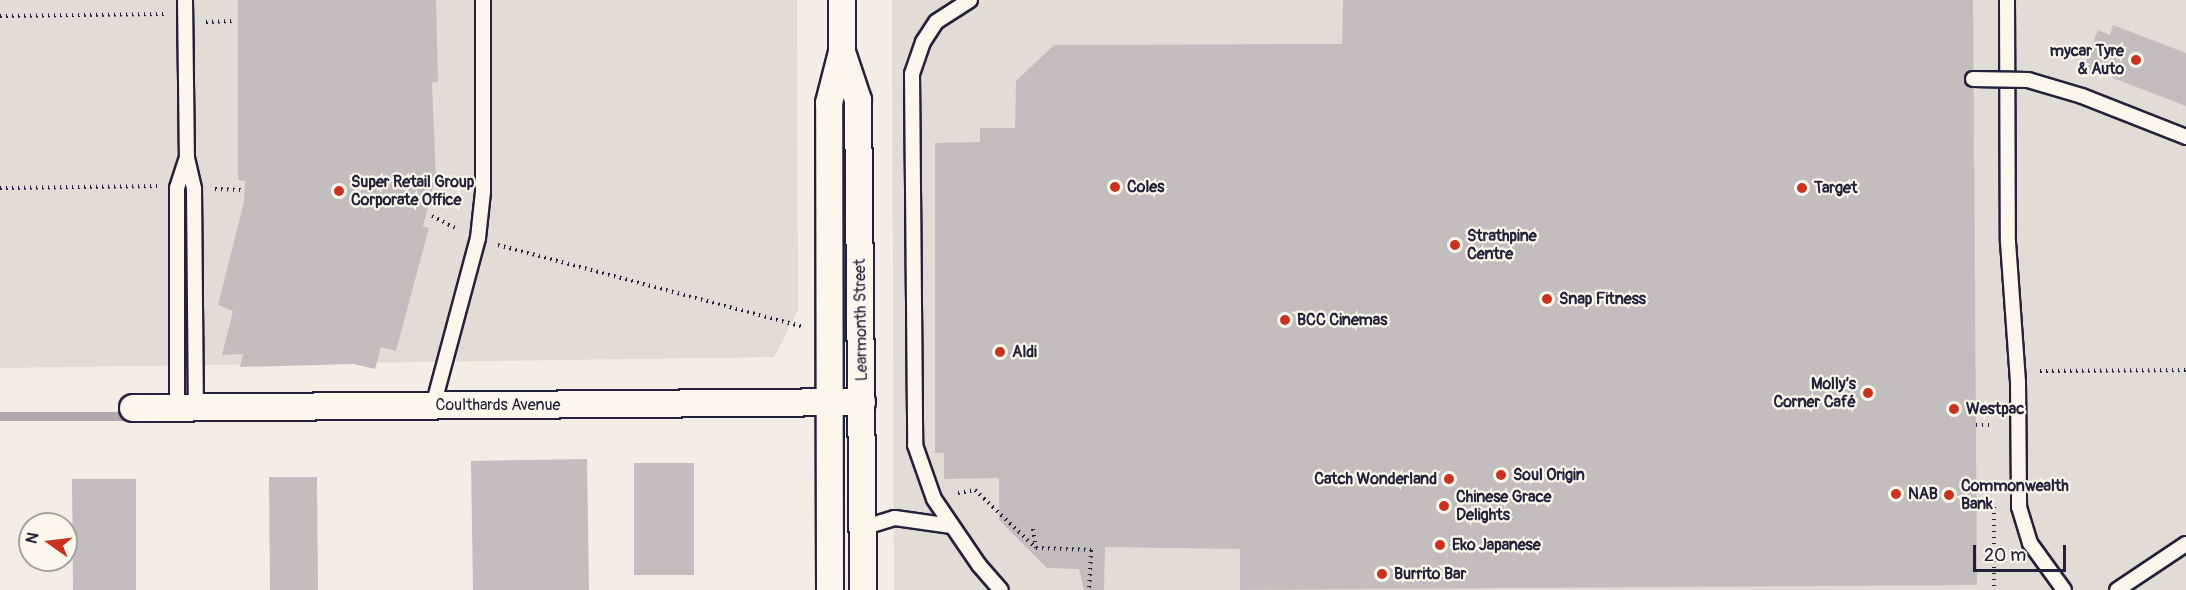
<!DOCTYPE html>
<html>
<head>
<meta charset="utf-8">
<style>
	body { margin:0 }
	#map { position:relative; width:2186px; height:590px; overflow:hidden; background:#f2eee5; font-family:Pangolin,sans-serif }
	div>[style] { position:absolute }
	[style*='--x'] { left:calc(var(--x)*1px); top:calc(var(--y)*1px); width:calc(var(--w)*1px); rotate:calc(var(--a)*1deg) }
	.built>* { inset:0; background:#e0dcd6 }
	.stream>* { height:9px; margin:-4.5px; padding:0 4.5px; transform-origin:4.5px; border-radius:4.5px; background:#aeabad }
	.building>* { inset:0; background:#c2bebe }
	.path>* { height:4px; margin-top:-2px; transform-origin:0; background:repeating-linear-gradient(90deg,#22223b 0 1.5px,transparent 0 6px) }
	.roads { filter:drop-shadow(2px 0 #22223b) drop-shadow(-2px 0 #22223b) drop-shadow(0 2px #22223b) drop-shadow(0 -2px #22223b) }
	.service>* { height:14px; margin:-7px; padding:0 7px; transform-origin:7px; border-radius:7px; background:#fbf7ec }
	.minor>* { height:26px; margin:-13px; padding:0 13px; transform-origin:13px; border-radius:13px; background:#fbf7ec }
	.bridges { filter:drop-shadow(2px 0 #22223b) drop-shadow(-2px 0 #22223b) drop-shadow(0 2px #22223b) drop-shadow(0 -2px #22223b) }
	.service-bridge>* { height:14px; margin:-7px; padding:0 7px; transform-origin:7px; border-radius:7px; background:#fbf7ec }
	.dots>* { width:16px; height:16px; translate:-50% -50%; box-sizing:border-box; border:3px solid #fbf7ec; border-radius:50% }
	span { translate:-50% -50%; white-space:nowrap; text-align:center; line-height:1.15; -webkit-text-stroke:4.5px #fbf7ec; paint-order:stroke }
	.poi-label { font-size:16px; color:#22223b; font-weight:700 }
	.right { translate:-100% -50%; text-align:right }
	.left { translate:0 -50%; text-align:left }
	.street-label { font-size:16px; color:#22223b }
	.north { position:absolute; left:18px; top:512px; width:60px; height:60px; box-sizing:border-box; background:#fbf7ec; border:2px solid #a4a2a5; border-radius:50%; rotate:284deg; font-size:16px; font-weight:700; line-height:24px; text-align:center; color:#22223b }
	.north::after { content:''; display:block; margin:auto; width:21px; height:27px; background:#c8321e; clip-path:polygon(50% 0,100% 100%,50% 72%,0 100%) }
	.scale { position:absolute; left:1973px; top:545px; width:93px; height:27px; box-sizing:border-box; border:3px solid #22223b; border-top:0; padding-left:8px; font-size:18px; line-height:21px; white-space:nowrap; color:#22223b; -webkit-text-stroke:4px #fbf7ec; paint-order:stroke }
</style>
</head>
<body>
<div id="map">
	<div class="built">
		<div style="clip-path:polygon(0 0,797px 0,798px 310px,774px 357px,0 368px)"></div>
		<div style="clip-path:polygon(892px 0,2186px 0,2186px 590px,894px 590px)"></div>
	</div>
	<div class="stream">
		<div style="--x:0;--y:416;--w:123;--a:0"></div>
	</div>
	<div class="building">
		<div style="clip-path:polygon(238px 0,436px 0,438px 82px,432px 82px,436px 177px,423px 226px,429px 228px,396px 351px,381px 347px,375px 369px,354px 364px,240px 367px,243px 354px,222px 355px,233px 311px,218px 305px,244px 202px,245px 181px,238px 180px)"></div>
		<div style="clip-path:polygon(1343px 0,1973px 0,1977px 585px,1240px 590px,1240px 549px,1105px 547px,1104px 590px,1084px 590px,1079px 569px,1047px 568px,999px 520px,999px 478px,944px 479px,944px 453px,935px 453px,935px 143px,980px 142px,980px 128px,1015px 128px,1016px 81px,1054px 45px,1342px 44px)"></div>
		<div style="clip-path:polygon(2113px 25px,2186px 53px,2186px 106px,2084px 67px,2098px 30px,2110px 35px)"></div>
		<div style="clip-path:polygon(587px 459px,589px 590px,473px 590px,471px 461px)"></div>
		<div style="clip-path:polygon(634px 463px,694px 463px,694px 575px,634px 575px)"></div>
		<div style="clip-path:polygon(269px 477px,317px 477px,318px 590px,270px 590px)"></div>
		<div style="clip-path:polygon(72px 479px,136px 479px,136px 590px,73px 590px)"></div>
	</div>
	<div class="path">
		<div style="--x:0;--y:16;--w:164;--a:-0.7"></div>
		<div style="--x:206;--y:22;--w:27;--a:-2"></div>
		<div style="--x:0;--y:188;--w:157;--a:-0.7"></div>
		<div style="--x:215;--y:189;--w:26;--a:2"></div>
		<div style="--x:432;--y:216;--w:29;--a:27"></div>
		<div style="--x:498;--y:245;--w:314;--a:15"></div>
		<div style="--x:2040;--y:371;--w:146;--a:-0.4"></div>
		<div style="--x:1976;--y:425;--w:18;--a:0"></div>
		<div style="--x:958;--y:493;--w:17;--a:-10"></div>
		<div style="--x:975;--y:490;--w:84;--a:43.6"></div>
		<div style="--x:1036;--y:548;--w:55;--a:2.1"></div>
		<div style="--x:1091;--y:550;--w:40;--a:92.9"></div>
		<div style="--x:1994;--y:507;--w:83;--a:90"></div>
		<div style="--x:1033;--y:529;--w:19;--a:81"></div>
	</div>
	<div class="roads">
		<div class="service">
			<div style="--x:185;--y:0;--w:158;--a:89.3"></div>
			<div style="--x:187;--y:158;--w:32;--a:77"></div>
			<div style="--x:194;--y:189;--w:219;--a:89.5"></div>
			<div style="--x:970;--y:0;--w:40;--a:147.1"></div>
			<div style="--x:936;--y:22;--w:24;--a:123"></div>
			<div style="--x:923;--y:42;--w:34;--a:109"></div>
			<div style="--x:912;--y:74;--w:371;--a:89.5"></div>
			<div style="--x:915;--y:445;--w:57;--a:70.6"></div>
			<div style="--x:934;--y:499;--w:80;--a:55.7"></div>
			<div style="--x:979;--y:565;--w:33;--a:49"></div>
			<div style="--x:2007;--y:0;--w:242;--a:89.8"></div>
			<div style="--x:2008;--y:242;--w:140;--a:85.9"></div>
			<div style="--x:2018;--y:382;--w:125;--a:89.5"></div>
			<div style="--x:2019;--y:507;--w:38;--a:73"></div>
			<div style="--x:2030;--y:543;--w:58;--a:54.1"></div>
			<div style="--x:433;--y:406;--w:174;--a:-75"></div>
			<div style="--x:478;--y:238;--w:46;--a:-83.8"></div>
			<div style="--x:483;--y:192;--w:192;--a:-90"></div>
			<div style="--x:177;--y:408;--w:220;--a:-90"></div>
			<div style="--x:177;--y:188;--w:29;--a:-72"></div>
			<div style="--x:862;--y:528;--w:34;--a:-17"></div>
			<div style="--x:895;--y:518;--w:57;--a:8.1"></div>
			<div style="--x:2117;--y:590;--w:83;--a:-33.7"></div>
		</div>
		<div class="minor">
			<div style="--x:842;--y:52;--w:51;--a:71.6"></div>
			<div style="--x:858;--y:100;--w:490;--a:89.4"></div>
			<div style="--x:133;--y:408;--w:729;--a:-0.47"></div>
			<div style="--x:830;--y:590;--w:487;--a:-90.1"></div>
			<div style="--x:829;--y:103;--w:53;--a:-75.7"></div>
			<div style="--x:842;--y:52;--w:52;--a:-90"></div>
		</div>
	</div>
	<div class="bridges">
		<div class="service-bridge">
			<div style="--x:1973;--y:79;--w:55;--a:1"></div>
			<div style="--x:2028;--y:80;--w:56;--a:16.5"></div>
			<div style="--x:2082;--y:96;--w:112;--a:21.5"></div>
		</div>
	</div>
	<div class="dots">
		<div style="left:2136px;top:60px;background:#c8321e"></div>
		<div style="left:1115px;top:187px;background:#c8321e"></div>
		<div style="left:1802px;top:188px;background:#c8321e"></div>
		<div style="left:339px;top:191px;background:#c8321e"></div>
		<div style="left:1455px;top:245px;background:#c8321e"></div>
		<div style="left:1547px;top:299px;background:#c8321e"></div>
		<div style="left:1285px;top:320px;background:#c8321e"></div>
		<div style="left:1000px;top:352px;background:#c8321e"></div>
		<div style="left:1868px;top:393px;background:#c8321e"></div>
		<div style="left:1954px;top:409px;background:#c8321e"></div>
		<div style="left:1501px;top:475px;background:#c8321e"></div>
		<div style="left:1449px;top:479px;background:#c8321e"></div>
		<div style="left:1896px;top:494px;background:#c8321e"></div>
		<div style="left:1949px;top:495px;background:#c8321e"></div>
		<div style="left:1444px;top:506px;background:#c8321e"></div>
		<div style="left:1440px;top:545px;background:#c8321e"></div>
		<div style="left:1382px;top:574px;background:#c8321e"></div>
	</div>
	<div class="poi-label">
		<span class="right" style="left:2124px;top:60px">mycar Tyre<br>&amp; Auto</span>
		<span class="left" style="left:351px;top:191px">Super Retail Group<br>Corporate Office</span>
		<span class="left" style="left:1127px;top:187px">Coles</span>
		<span class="left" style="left:1814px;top:188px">Target</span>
		<span class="left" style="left:1467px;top:245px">Strathpine<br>Centre</span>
		<span class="left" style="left:1559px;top:299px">Snap Fitness</span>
		<span class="left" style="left:1297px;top:320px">BCC Cinemas</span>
		<span class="left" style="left:1012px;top:352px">Aldi</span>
		<span class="right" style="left:1856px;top:393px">Molly’s<br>Corner Café</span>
		<span class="left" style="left:1966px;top:409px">Westpac</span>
		<span class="left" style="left:1513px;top:475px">Soul Origin</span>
		<span class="right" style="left:1437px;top:479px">Catch Wonderland</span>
		<span class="left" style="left:1961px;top:495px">Commonwealth<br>Bank</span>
		<span class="left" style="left:1908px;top:494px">NAB</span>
		<span class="left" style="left:1456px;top:506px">Chinese Grace<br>Delights</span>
		<span class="left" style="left:1452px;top:545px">Eko Japanese</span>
		<span class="left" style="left:1394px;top:574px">Burrito Bar</span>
	</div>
	<div class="street-label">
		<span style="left:861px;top:320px;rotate:-91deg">Learmonth Street</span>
		<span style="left:498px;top:405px">Coulthards Avenue</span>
	</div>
	<div class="north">N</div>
	<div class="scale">20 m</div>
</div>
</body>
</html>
